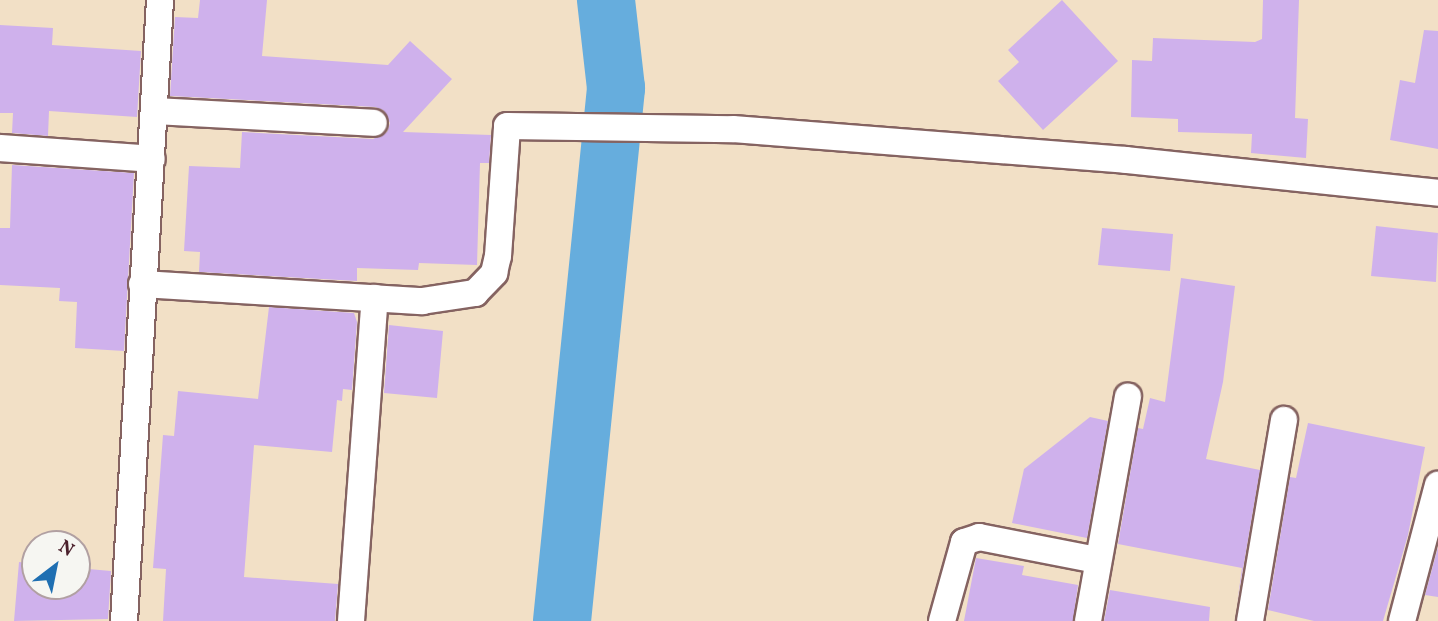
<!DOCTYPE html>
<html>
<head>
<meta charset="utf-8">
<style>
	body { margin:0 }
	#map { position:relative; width:1438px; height:621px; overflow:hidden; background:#f2e0c6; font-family:Vollkorn,serif }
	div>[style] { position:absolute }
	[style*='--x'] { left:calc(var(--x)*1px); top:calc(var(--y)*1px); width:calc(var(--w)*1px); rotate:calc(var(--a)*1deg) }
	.river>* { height:58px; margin:-29px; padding:0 29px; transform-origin:29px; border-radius:29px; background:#66addd }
	.building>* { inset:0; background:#cfb1ec }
	.roads { filter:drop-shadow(2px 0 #856361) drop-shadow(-2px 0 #856361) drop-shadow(0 2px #856361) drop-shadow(0 -2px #856361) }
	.street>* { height:26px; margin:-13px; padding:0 13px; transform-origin:13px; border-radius:13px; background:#fff }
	span { translate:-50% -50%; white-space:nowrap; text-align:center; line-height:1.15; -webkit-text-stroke:5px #f6f6f2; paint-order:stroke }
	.north { position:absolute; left:21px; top:530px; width:70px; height:70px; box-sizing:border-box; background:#f6f6f2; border:2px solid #b1a0a2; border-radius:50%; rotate:32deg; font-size:19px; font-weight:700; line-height:28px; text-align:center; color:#4a1f2b }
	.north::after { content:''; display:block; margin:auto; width:24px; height:32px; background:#1f6fb2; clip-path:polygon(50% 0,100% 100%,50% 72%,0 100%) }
</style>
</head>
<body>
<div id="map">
	<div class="river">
		<div style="--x:562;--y:621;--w:536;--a:-84.21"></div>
		<div style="--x:616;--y:88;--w:89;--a:-96.5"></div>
	</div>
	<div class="building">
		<div style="clip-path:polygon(200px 0,267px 0,262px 56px,388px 65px,410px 41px,452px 79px,403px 132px,491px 135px,489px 163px,480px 163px,477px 265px,419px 263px,418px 270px,357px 268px,357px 281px,199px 272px,200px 252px,184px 251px,189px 166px,240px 168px,242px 132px,373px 139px,387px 132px,390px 123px,383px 110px,375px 107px,170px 96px,175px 17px,198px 18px)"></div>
		<div style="clip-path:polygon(1062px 0,1118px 61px,1043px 130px,998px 81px,1019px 62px,1008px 50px)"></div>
		<div style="clip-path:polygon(1263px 0,1299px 0,1295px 118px,1308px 119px,1306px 158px,1251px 153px,1252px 134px,1178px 132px,1178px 119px,1131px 117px,1132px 60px,1152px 61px,1153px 38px,1255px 42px,1262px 39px)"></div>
		<div style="clip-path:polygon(0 25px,53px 28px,52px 45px,141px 51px,137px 117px,49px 111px,48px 136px,12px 133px,13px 113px,0 113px)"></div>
		<div style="clip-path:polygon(1424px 30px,1438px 31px,1438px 149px,1390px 140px,1400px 80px,1415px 83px)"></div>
		<div style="clip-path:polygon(12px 165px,134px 173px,124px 351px,75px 348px,77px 302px,59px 301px,60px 288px,0 285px,0 228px,10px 228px)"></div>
		<div style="clip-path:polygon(1376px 226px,1438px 233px,1436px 282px,1371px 276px)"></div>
		<div style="clip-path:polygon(1102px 228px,1173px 234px,1170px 271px,1098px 265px)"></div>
		<div style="clip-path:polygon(1181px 278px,1235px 286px,1223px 382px,1206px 459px,1260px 470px,1237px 604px,1242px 568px,1118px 544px,1138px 428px,1143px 429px,1150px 398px,1165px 402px)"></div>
		<div style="clip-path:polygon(269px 307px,354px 313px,357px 322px,352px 390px,343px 389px,342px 401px,337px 400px,332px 452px,254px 445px,244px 577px,338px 584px,335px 621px,163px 621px,166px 569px,153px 568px,163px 435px,174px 436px,178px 391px,258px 399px)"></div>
		<div style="clip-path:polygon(389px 325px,443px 331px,437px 398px,384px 393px)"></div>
		<div style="clip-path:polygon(1090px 417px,1108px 421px,1087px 538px,1012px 523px,1024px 469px)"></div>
		<div style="clip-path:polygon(1308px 423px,1425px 447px,1408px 535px,1383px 621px,1314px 621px,1268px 610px,1290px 477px,1296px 478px)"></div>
		<div style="clip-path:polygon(1438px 547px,1438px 597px,1425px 595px)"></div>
		<div style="clip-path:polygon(976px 558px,1024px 566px,1022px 575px,1078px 585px,1073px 621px,964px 621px)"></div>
		<div style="clip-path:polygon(19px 562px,35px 564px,35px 586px,77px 586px,77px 568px,111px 571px,108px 619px,14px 621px)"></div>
		<div style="clip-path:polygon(1110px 590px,1210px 607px,1209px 621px,1104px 621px)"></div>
	</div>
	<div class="roads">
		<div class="street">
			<div style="--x:154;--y:111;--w:220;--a:3.1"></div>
			<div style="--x:0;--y:148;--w:152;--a:4.1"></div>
			<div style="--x:142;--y:284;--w:281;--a:3.5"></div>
			<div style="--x:422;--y:301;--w:54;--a:-8.6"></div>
			<div style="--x:475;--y:293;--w:28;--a:-46"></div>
			<div style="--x:494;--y:273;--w:17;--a:-77"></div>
			<div style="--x:498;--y:256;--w:130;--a:-86"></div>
			<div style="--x:507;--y:126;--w:226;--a:0.8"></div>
			<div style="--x:733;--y:129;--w:394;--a:4.5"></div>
			<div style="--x:1126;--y:160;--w:314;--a:6"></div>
			<div style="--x:124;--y:621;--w:622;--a:-86.68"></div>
			<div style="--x:351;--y:621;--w:324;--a:-85.8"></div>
			<div style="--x:942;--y:621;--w:82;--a:-74.4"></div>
			<div style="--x:964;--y:542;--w:16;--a:-18"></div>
			<div style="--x:979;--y:537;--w:120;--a:11"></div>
			<div style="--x:1088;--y:621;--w:228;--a:-79.9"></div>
			<div style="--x:1250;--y:621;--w:204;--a:-80.4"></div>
			<div style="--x:1402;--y:621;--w:141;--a:-75.2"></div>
		</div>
	</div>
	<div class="north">N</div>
</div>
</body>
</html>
